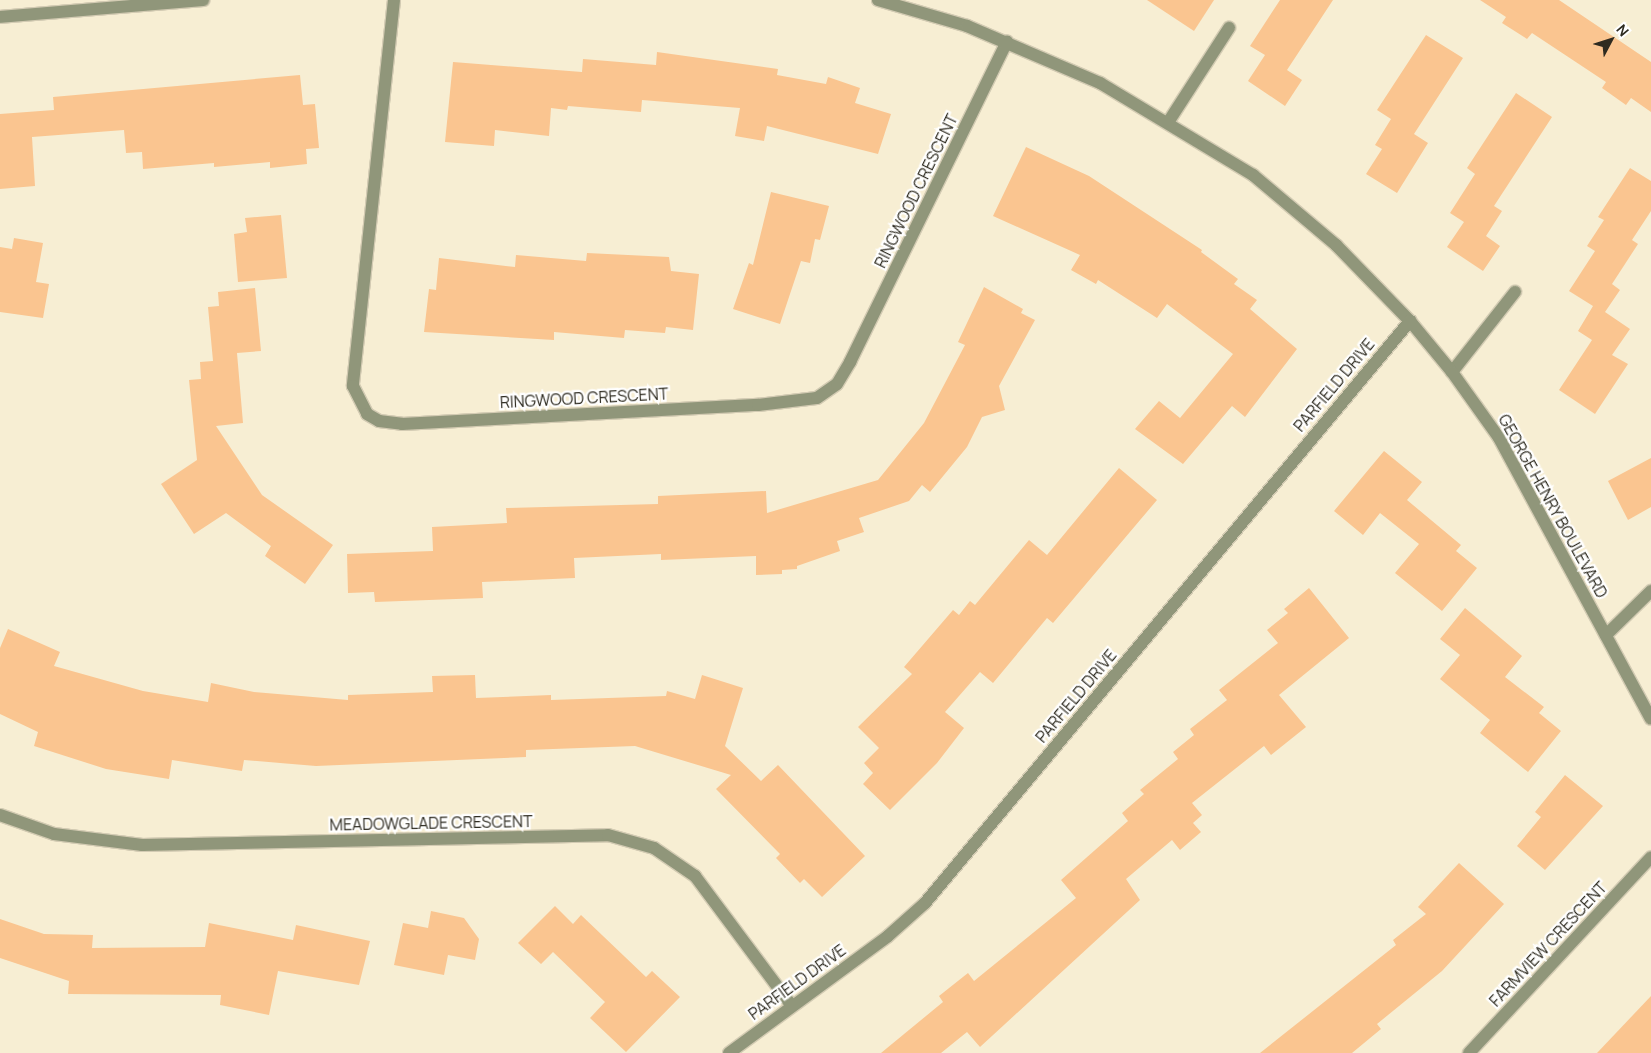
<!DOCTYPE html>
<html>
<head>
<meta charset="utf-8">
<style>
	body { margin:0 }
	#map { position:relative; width:1651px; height:1053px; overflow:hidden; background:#f7eed3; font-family:Manrope,sans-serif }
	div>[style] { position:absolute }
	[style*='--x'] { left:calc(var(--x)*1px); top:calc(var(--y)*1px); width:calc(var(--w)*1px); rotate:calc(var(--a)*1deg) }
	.building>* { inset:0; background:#fac590 }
	.roads { filter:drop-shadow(1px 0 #d3cbb3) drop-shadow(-1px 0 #d3cbb3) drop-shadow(0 1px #d3cbb3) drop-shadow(0 -1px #d3cbb3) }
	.lane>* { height:12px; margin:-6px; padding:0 6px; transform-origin:6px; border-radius:6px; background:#90967a }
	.street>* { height:12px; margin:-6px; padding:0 6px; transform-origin:6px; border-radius:6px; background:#90967a }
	span { translate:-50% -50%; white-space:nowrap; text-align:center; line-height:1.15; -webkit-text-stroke:4.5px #fff; paint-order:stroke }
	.street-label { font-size:16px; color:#2e2b20 }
	.north { position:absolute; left:1586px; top:15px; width:50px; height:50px; -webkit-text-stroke:4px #fff; paint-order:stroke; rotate:50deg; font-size:14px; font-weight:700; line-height:20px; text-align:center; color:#2e2b20 }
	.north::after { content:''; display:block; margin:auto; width:18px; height:22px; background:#2e2b20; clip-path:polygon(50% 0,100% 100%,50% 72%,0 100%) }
</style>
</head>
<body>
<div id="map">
	<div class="building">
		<div style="clip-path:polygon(1147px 0,1214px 0,1194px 31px)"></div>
		<div style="clip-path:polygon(1280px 0,1333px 0,1287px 70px,1302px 80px,1285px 106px,1248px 81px,1265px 55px,1250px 46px)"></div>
		<div style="clip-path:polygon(1480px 0,1559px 0,1651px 62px,1651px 112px,1631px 98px,1626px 105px,1602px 88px,1606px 82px,1532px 33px,1527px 39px,1502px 23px,1506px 17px)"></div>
		<div style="clip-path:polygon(1426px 35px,1463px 58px,1414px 134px,1428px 143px,1397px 193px,1366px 174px,1382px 149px,1375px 145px,1391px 119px,1377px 110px)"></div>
		<div style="clip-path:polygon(657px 52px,778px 69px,777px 75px,826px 84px,828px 77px,860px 88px,855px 103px,891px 114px,878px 154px,767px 126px,764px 141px,735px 136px,740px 108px,642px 100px,641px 112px,568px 106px,567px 110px,551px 108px,549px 136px,495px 130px,494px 146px,445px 142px,453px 62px,582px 72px,583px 59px,656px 65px)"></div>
		<div style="clip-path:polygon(300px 75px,303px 105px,315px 104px,319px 148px,306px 149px,307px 164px,270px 168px,270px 162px,214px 167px,214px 163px,143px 169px,142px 152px,126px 153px,124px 130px,32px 137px,35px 186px,0 189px,0 114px,54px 110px,53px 97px)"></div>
		<div style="clip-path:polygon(1516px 93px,1552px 117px,1494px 206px,1502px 211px,1486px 236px,1500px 246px,1483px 271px,1447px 247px,1464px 222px,1450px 213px,1475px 174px,1467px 168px)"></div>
		<div style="clip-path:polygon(1026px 147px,1089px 176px,1202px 250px,1201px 252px,1238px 279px,1234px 284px,1257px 300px,1250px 309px,1297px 349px,1245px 417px,1232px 406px,1183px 464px,1135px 429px,1159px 401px,1180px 418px,1233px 354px,1167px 304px,1157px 318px,1098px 280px,1096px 284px,1071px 270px,1080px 255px,993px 216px)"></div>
		<div style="clip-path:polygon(1630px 168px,1651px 181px,1651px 211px,1632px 240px,1638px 244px,1612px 284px,1620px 290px,1605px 312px,1630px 329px,1612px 355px,1628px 364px,1595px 414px,1559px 390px,1592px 340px,1578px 331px,1593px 306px,1569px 291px,1595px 251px,1587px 246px,1604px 220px,1598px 217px)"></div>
		<div style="clip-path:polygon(771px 192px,829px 206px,820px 240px,815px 239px,810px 263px,801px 261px,780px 324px,733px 309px,749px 263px,753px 265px)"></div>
		<div style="clip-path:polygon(281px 215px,287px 278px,238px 282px,234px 234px,247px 232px,245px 218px)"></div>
		<div style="clip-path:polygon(14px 238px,43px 243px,36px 282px,49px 284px,43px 318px,0 312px,0 247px,12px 249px)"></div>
		<div style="clip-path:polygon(587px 253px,669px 257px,671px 271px,699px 274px,693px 330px,666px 327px,665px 333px,625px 330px,624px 338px,554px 332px,554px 340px,424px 332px,429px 289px,436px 290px,439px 258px,515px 267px,516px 255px,586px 261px)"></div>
		<div style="clip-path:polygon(984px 287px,1023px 309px,1021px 313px,1035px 320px,999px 386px,1005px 410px,982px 417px,967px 447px,930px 492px,922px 485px,909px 501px,859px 518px,864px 532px,837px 541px,840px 551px,797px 566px,797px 569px,782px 570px,782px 574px,756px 575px,756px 556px,661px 560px,661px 554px,574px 558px,575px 578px,482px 582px,483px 598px,375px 602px,374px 592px,348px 593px,347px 554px,433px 551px,432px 527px,507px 523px,506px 508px,658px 504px,658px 496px,766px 491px,767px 513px,878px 480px,924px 423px,965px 345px,958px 342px)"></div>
		<div style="clip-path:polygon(255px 288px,261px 351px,237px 353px,243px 423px,216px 426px,262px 495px,333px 545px,305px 584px,265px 556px,271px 546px,226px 513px,194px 534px,161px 484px,197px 460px,189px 380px,201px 379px,200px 362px,213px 361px,208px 307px,219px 306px,218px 292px)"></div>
		<div style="clip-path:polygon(1384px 451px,1422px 482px,1407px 500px,1461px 545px,1456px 551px,1477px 568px,1442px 611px,1395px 573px,1419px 544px,1380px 513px,1363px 535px,1334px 511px)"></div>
		<div style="clip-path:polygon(1651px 458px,1651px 507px,1628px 520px,1608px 481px)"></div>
		<div style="clip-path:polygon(1119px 468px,1157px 500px,1053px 623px,1047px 618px,993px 683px,980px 672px,945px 712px,964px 728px,937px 763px,890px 810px,863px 784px,873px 773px,864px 763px,879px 748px,858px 727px,912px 674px,904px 667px,953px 610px,959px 615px,970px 601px,975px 605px,1029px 540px,1047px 555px)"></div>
		<div style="clip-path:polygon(1309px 588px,1349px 638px,1279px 695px,1306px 727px,1271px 755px,1264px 746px,1192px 803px,1202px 815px,1193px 823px,1201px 832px,1180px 850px,1172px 840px,1126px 879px,1140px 900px,980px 1047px,967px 1032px,941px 1053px,881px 1053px,943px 1002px,939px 996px,968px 973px,974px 981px,1076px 898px,1061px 880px,1128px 821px,1122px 813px,1144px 794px,1140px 790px,1178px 759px,1173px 752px,1194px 735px,1190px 729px,1227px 700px,1219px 690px,1278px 643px,1267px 630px,1288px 613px,1284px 609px)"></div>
		<div style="clip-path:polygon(1465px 608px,1522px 656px,1505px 677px,1544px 707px,1539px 713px,1561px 731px,1528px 772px,1480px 733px,1490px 720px,1440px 679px,1460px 655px,1440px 639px)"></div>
		<div style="clip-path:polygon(8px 629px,60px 652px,54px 666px,143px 691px,208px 702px,211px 683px,254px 692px,348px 700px,348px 695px,433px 692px,432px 676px,475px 675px,476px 698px,551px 695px,551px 700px,666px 696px,667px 691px,695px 699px,702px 675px,743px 688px,725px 746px,761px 781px,778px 765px,865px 856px,822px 897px,804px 879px,800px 883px,776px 858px,780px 854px,716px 789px,731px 775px,635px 746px,526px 750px,526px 757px,316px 766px,244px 760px,242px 771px,172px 760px,169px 779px,106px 769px,34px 746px,38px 732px,0 714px,0 648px)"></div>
		<div style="clip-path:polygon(1565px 775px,1603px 806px,1545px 870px,1517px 846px,1541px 817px,1535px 812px)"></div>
		<div style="clip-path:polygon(1459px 863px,1504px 904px,1442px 971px,1377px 1024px,1381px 1029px,1352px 1053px,1260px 1053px,1396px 945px,1393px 940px,1426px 914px,1418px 907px)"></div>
		<div style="clip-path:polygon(555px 906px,573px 924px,581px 915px,646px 977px,652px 971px,680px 997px,626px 1052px,590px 1018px,605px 1002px,553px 952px,541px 964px,518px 943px)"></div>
		<div style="clip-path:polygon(431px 911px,464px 918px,479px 939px,475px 960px,448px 955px,444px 975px,394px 965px,403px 923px,428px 928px)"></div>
		<div style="clip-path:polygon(0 919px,44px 934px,93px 935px,92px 948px,205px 947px,209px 923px,293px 940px,296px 925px,370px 941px,359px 985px,278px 971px,269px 1015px,220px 1005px,221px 995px,68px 994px,69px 981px,0 958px)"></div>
		<div style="clip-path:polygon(1651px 996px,1651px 1053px,1597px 1053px)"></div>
	</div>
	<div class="roads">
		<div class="lane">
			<div style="--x:1169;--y:121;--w:111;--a:-57.2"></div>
			<div style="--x:1452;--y:372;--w:102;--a:-51.8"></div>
			<div style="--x:1606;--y:635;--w:63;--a:-44.4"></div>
		</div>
		<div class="street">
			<div style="--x:394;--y:0;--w:388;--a:96.1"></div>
			<div style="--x:353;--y:386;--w:31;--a:63"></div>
			<div style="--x:367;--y:414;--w:14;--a:30"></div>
			<div style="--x:379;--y:421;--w:23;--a:7"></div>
			<div style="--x:402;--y:424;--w:357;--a:-3.1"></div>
			<div style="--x:758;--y:405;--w:59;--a:-6.8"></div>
			<div style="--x:817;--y:398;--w:24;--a:-35"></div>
			<div style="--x:837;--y:384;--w:26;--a:-59"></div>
			<div style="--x:850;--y:362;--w:357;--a:-63.9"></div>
			<div style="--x:878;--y:0;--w:93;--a:16.3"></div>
			<div style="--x:967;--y:26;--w:145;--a:23.2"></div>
			<div style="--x:1100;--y:83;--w:179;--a:31"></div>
			<div style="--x:1253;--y:175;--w:109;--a:40.1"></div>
			<div style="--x:1336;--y:245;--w:106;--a:45.8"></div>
			<div style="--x:1410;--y:321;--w:66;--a:50.5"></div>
			<div style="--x:1452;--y:372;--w:81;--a:54.5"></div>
			<div style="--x:1499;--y:438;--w:319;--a:61.6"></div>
			<div style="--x:0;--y:17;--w:204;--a:-4.8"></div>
			<div style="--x:0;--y:815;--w:57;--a:19.4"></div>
			<div style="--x:54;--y:834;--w:89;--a:7.1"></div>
			<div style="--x:142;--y:845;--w:466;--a:-1.2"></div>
			<div style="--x:608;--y:835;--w:48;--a:15.8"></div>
			<div style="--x:654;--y:848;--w:50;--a:34.3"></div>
			<div style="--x:695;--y:876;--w:162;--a:53.3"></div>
			<div style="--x:729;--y:1053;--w:197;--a:-36.3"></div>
			<div style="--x:888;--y:936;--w:50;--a:-41.7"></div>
			<div style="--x:925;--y:903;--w:758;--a:-50.19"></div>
			<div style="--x:1469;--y:1053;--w:267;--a:-47.1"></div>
		</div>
	</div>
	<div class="street-label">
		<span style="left:916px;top:191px;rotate:-64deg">RINGWOOD CRESCENT</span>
		<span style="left:1334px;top:385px;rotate:-50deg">PARFIELD DRIVE</span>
		<span style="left:584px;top:398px;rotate:-3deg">RINGWOOD CRESCENT</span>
		<span style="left:1553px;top:506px;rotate:61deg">GEORGE HENRY BOULEVARD</span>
		<span style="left:1076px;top:696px;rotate:-50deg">PARFIELD DRIVE</span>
		<span style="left:431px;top:823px;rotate:-1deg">MEADOWGLADE CRESCENT</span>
		<span style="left:1548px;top:944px;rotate:-47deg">FARMVIEW CRESCENT</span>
		<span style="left:797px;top:982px;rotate:-36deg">PARFIELD DRIVE</span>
	</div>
	<div class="north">N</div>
</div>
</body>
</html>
